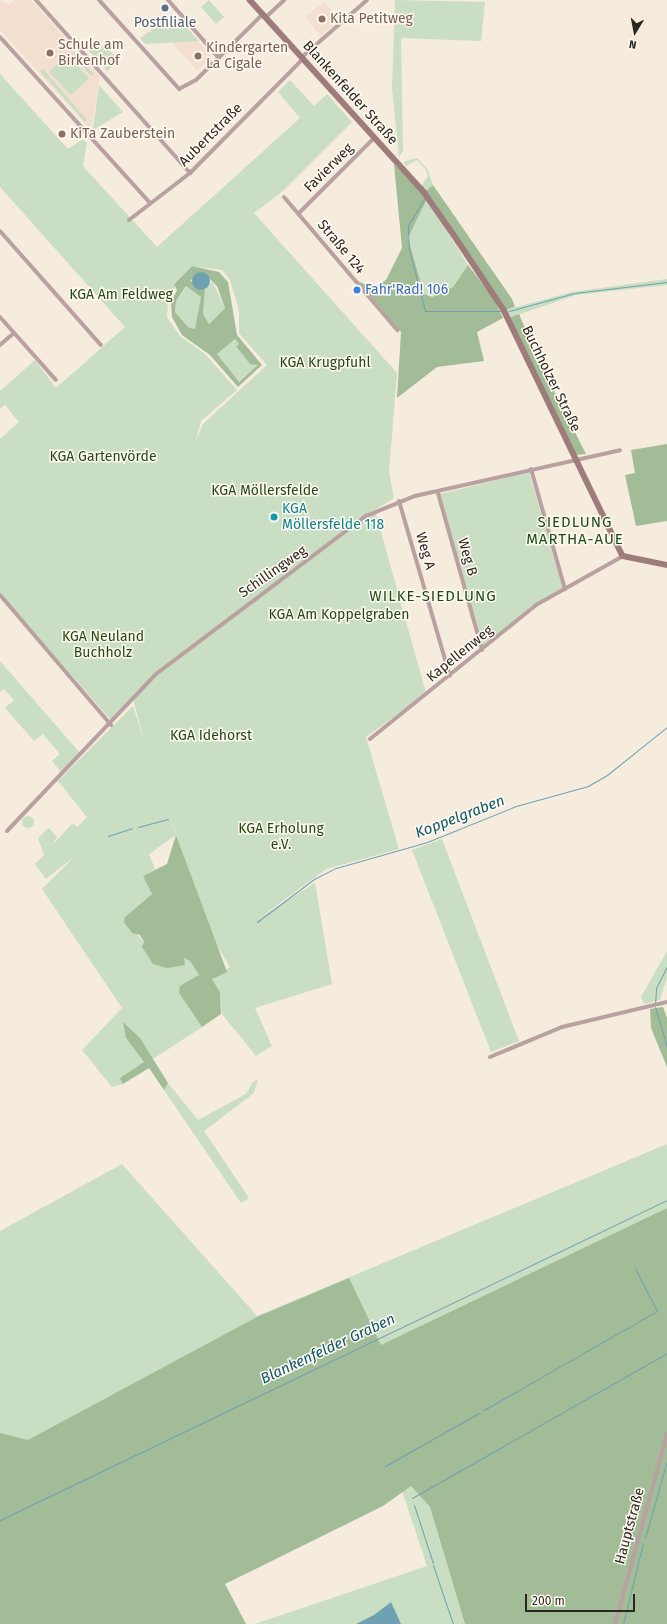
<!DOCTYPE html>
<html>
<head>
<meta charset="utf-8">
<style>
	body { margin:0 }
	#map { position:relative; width:667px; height:1624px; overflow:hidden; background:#f5ecdd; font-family:"Fira Sans",sans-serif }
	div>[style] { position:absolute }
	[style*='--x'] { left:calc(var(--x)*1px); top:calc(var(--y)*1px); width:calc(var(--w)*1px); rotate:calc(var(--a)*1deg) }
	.education>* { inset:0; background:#f3dfd0 }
	.green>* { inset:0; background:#c9dec2 }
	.round { border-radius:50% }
	.forest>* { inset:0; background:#a1bc96 }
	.water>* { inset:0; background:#6ea2b2 }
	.stream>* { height:1px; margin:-0.5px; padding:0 0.5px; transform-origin:0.5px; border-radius:0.5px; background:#6ea2b2 }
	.street>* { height:4px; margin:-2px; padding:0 2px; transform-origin:2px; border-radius:2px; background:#b8a1a0 }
	.secondary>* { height:5.5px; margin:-2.75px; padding:0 2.75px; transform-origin:2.75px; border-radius:2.75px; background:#9d7c7b }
	.dots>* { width:11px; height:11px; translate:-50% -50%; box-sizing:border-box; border:2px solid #fffaf1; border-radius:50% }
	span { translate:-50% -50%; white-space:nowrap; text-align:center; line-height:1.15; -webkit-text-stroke:3px #fffaf1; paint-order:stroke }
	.education-label { font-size:14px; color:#785e54 }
	.left { translate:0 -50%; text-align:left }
	.service-label { font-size:14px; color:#4e5e75 }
	.street-label { font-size:14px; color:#2a2721 }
	.shop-label { font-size:14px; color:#366cbe }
	.park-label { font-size:14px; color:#244813 }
	.culture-label { font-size:14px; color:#0d838f }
	.neighbourhood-label { font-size:15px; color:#1b4b13; letter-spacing:1px }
	.water-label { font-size:15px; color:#0e5769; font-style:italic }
	.north { position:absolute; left:615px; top:12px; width:40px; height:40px; -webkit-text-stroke:3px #fffaf1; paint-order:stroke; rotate:190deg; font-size:11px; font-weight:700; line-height:16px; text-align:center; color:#2a2721 }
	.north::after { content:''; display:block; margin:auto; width:14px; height:18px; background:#2a2721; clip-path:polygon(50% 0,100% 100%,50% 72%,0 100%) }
	.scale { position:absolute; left:525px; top:1594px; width:110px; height:18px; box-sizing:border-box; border:2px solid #2a2721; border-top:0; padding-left:5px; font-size:12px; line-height:14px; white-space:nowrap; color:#2a2721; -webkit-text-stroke:3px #fffaf1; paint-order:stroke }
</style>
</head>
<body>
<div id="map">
	<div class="education">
		<div style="clip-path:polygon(0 0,8px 5px,14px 0,31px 0,100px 76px,91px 130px,0 30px)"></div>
		<div style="clip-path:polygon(324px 2px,340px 20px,321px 36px,305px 17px)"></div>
		<div style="clip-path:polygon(199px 41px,211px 57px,197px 71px,172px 42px)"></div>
	</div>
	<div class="green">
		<div style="clip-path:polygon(209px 0,224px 17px,216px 24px,201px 7px)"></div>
		<div style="clip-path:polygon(395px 0,485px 2px,481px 41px,401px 38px,403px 151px,399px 157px,392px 87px)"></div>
		<div style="clip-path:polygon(175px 15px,199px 41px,145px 44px,140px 38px)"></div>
		<div style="clip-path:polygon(106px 46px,119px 61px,107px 71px,85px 47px)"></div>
		<div style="clip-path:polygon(73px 52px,94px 74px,91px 76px,72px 54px)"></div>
		<div style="clip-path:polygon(67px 55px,89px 78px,71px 95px,49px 72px)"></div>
		<div style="clip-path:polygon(43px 69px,87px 120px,85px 122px,40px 71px)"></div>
		<div style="clip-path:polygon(evenodd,0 74px,68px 149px,83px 139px,87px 143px,83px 166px,157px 247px,300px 118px,278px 92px,290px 80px,314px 106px,327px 94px,352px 122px,283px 191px,254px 213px,397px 373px,389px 472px,394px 498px,367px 515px,376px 514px,426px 693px,366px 737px,399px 849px,326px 869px,261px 917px,315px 883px,332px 984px,255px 1008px,272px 1046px,256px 1056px,222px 1014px,220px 992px,212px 979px,230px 967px,213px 939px,156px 777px,176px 835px,149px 854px,155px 869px,143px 876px,152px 894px,125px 917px,159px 964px,167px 968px,184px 958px,190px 961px,199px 975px,179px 993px,202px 1027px,153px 1059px,140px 1038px,126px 1038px,144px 1062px,121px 1078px,123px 1084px,112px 1087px,82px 1050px,122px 1008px,42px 889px,75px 856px,46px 879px,35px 864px,44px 855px,38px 838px,49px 828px,57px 837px,52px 845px,73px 823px,77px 827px,87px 817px,58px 781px,133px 706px,144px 740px,133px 699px,111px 720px,0 594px,0 439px,19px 422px,5px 405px,0 409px,0 391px,35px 360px,56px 388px,125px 327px,0 187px,0 74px,192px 266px,222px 270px,230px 280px,239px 310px,239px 333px,267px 365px,203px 424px,195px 443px,201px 421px,237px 390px,205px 354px,180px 336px,167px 317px,168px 300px,176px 286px,174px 283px,192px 266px)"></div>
		<div style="clip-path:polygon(99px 85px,123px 112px,93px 130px)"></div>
		<div style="clip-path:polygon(417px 158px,428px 170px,433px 185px,425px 192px,421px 186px,428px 176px,426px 170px,417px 160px,406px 166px,403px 162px)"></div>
		<div style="clip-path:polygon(427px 199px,468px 265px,453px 287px,432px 297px,424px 294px,408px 238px)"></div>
		<div style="clip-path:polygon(667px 279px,667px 285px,576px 295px,509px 318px,505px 310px,572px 292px)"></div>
		<div style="clip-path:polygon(212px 281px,225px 308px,208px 324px,203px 314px,205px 290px)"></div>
		<div style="clip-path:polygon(187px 286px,201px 297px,196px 329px,188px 327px,175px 312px,176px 301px)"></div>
		<div style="clip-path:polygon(235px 339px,239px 344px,236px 346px,259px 365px,238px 382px,217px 354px)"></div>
		<div style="clip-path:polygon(529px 472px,563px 589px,530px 607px,483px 646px,440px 494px)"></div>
		<div style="clip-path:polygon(0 661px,80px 753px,61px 772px,52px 761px,60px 754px,43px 734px,34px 741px,5px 708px,14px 700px,4px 689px,0 692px)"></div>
		<div class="round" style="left:22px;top:816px;width:12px;height:12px"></div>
		<div style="clip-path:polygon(442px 839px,519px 1041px,491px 1052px,412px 850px)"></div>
		<div style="clip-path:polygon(667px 951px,667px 977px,660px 1000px,644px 1004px,641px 997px)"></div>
		<div style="clip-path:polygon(258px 1079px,254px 1093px,204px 1131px,249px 1198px,241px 1203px,164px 1090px,168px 1083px,198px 1120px,246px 1094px,253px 1082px)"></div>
		<div style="clip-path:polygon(667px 1144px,667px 1208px,381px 1346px,375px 1333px,0 1516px,0 1231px,122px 1164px,257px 1316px)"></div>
		<div style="clip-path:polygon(411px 1486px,430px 1507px,465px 1624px,255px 1624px,427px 1566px,402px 1491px)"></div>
	</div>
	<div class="forest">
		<div style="clip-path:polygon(394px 164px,427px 199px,408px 238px,424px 294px,432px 297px,453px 287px,468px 265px,494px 299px,503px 318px,477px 332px,484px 361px,437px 367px,397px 398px,401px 332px,358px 281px,373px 288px,386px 280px,402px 248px)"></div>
		<div style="clip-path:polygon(433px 185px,512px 299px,515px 307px,505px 310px,425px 192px)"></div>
		<div style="clip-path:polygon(evenodd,192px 266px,219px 272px,228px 282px,237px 335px,262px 365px,238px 387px,210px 355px,182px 335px,172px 317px,171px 302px,177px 290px,174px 284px,192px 266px,205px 274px,217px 286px,225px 308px,209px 324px,203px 314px,205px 290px,190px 280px,205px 274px,192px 266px,186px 286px,201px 297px,195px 329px,188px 327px,175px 312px,176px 301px,186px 286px,192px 266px,235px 339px,239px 344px,236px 346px,250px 364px,258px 365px,239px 382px,217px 354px,235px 339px)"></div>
		<div style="clip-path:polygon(519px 314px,539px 361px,586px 454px,576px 455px,509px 318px)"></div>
		<div style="clip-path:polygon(667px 444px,667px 521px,636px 526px,625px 475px,635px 473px,631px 450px)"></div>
		<div style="clip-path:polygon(176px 835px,227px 972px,212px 979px,220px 992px,221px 1014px,202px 1027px,179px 993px,180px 986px,199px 975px,190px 961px,184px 958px,185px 965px,167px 968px,153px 964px,142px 947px,144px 942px,140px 935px,132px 933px,124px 922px,125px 917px,152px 894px,143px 876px,167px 864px)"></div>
		<div style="clip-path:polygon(663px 1007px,667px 1018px,667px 1067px,651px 1028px,650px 1009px)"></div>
		<div style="clip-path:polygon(123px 1022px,140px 1038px,168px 1083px,164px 1090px,149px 1068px,123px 1084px,120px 1078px,144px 1062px,126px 1038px)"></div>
		<div style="clip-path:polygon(667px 1208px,667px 1624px,465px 1624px,430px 1507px,411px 1486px,383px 1506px,225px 1584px,246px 1624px,0 1624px,0 1433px,28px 1440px,257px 1317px,349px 1278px,381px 1345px)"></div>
	</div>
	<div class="water">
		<div class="round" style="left:192px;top:272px;width:18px;height:18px"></div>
		<div style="clip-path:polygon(391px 1602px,401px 1624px,356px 1624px,374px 1615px)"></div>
	</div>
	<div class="stream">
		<div style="--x:424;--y:199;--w:31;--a:121"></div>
		<div style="--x:408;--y:226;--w:23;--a:88"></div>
		<div style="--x:409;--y:249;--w:64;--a:75.5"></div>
		<div style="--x:425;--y:311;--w:75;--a:0"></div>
		<div style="--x:509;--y:311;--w:68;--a:-15.3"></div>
		<div style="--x:575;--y:293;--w:93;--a:-6.8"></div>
		<div style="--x:138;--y:827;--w:31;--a:-15"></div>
		<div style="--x:108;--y:836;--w:25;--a:-18"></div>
		<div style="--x:257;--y:922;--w:71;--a:-37"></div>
		<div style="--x:314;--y:879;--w:25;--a:-27"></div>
		<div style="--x:336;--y:868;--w:95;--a:-15.9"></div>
		<div style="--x:427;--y:842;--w:96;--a:-22"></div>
		<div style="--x:516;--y:806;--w:75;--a:-15.5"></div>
		<div style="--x:588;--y:786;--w:22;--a:-30"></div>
		<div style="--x:607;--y:775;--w:77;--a:-38.7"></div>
		<div style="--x:655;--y:1004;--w:16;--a:-86"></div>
		<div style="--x:656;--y:988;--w:25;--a:-63"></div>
		<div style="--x:655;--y:1007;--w:42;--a:73.3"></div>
		<div style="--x:484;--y:1410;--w:199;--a:-29.8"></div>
		<div style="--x:657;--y:1311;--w:48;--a:-117.1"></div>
		<div style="--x:385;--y:1466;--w:108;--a:-29.4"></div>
		<div style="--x:412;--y:1498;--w:293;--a:-29.6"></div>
		<div style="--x:414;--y:1505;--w:61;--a:71.9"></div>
		<div style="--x:0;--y:1520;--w:740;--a:-25.63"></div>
		<div style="--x:645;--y:1538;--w:80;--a:-74.1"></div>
		<div style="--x:433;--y:1565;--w:62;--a:71.3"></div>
		<div style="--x:623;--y:1624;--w:83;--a:-76.1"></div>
	</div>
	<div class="street">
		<div style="--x:36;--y:0;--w:232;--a:48.3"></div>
		<div style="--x:99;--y:0;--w:120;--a:48"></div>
		<div style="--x:179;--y:89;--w:19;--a:-28"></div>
		<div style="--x:196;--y:80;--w:94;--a:-44.6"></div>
		<div style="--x:168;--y:0;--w:76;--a:48.7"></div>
		<div style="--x:266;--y:17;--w:25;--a:-43"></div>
		<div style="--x:0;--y:37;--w:224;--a:47.9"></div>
		<div style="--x:302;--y:57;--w:86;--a:-41.2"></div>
		<div style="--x:284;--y:197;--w:175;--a:49.6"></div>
		<div style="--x:299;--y:213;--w:106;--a:-45"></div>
		<div style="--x:129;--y:220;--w:77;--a:-37.6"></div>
		<div style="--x:190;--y:173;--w:161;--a:-45.3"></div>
		<div style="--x:0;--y:231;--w:152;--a:48.5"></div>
		<div style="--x:0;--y:317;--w:84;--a:48.4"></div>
		<div style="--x:0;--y:345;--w:18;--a:-41"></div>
		<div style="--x:531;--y:469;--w:125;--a:74.2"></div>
		<div style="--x:438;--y:493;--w:163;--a:74.3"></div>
		<div style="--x:399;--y:501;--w:182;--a:73.8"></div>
		<div style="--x:0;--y:595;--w:171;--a:49.5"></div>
		<div style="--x:370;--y:739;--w:213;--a:-38.9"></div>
		<div style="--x:536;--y:605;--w:100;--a:-29.4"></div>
		<div style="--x:7;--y:831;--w:216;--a:-46.5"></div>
		<div style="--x:156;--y:674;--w:263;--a:-37"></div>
		<div style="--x:366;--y:516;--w:53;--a:-22.2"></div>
		<div style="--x:415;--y:496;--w:210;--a:-12.6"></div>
		<div style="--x:490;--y:1057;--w:78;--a:-22.6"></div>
		<div style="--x:562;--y:1027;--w:108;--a:-13.4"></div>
		<div style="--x:615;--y:1624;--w:197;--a:-74.7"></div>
	</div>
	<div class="secondary">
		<div style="--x:250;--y:0;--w:259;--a:47.8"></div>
		<div style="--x:424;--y:192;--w:60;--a:55.2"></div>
		<div style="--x:458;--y:241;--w:83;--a:56.3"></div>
		<div style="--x:504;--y:310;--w:273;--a:64.2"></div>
		<div style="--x:623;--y:556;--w:45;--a:11.6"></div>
	</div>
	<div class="dots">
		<div style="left:165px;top:8px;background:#5c6f8a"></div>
		<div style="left:322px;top:19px;background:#8d6e63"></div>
		<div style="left:50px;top:53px;background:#8d6e63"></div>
		<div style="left:198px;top:56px;background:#8d6e63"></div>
		<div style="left:62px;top:134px;background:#8d6e63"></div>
		<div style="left:357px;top:290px;background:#3f7fe0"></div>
		<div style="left:274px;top:517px;background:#0f9aa8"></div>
	</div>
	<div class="education-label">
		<span class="left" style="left:330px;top:19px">Kita Petitweg</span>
		<span class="left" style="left:58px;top:53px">Schule am<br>Birkenhof</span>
		<span class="left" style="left:206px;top:56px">Kindergarten<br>La Cigale</span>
		<span class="left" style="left:70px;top:134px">KiTa Zauberstein</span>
	</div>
	<div class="service-label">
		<span style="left:165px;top:23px">Postfiliale</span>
	</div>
	<div class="street-label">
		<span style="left:350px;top:93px;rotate:48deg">Blankenfelder Straße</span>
		<span style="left:211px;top:135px;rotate:-45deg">Aubertstraße</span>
		<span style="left:329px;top:168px;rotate:-45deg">Favierweg</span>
		<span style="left:341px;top:247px;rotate:50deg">Straße 124</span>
		<span style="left:551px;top:379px;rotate:64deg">Buchholzer Straße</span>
		<span style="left:425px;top:551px;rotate:74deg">Weg A</span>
		<span style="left:467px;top:557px;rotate:74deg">Weg B</span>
		<span style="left:273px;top:572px;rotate:-35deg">Schillingweg</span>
		<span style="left:460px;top:654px;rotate:-39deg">Kapellenweg</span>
		<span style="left:630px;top:1526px;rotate:-75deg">Hauptstraße</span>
	</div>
	<div class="shop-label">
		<span class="left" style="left:365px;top:290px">Fahr'Rad! 106</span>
	</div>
	<div class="park-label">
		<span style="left:121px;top:295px">KGA Am Feldweg</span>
		<span style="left:325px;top:363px">KGA Krugpfuhl</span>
		<span style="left:103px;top:457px">KGA Gartenvörde</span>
		<span style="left:265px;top:491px">KGA Möllersfelde</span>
		<span style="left:339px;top:615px">KGA Am Koppelgraben</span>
		<span style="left:103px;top:645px">KGA Neuland<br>Buchholz</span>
		<span style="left:211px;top:736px">KGA Idehorst</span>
		<span style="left:281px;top:837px">KGA Erholung<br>e.V.</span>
	</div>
	<div class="culture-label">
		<span class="left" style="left:282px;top:517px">KGA<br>Möllersfelde 118</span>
	</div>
	<div class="neighbourhood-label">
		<span style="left:575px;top:531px">SIEDLUNG<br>MARTHA-AUE</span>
		<span style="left:433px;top:597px">WILKE-SIEDLUNG</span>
	</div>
	<div class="water-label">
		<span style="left:460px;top:817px;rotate:-21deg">Koppelgraben</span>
		<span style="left:328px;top:1349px;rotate:-25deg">Blankenfelder Graben</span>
	</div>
	<div class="north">N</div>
	<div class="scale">200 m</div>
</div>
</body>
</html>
